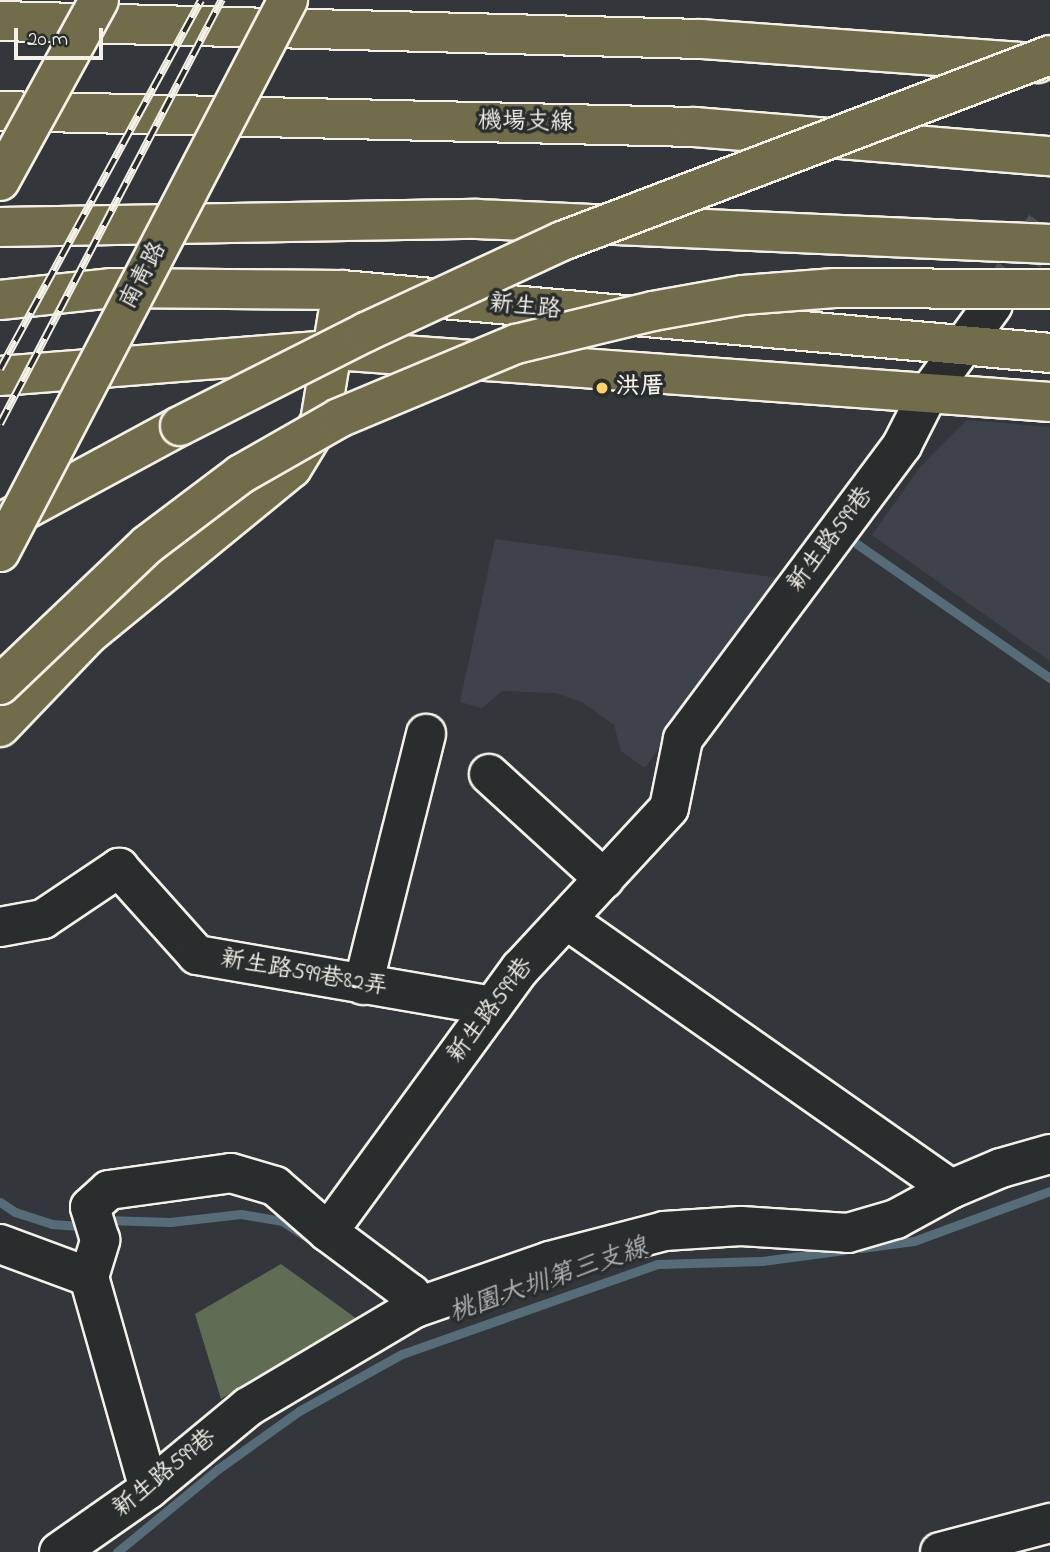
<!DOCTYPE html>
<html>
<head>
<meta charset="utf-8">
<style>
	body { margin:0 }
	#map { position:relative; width:1050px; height:1552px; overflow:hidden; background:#33373b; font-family:"Indie Flower","LXGW WenKai TC",sans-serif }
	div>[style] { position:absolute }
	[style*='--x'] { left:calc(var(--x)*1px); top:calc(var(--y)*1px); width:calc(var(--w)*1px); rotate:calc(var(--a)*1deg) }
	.built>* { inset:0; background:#3e434b }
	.green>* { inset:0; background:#606c53 }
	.stream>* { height:9px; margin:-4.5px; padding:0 4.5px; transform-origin:4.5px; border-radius:4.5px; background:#566c79 }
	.minor-tunnel>* { height:38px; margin-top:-19px; transform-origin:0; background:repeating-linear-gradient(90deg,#505355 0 38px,transparent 0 57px) }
	.roads { filter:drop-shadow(2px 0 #f4f1e8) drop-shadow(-2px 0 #f4f1e8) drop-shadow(0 2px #f4f1e8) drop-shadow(0 -2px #f4f1e8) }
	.minor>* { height:38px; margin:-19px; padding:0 19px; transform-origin:19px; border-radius:19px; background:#2a2d2e }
	.major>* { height:38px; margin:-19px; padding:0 19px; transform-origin:19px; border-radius:19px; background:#716d4b }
	.highway>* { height:38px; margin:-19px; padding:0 19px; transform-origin:19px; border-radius:19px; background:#716d4b }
	.rail>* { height:8px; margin-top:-4px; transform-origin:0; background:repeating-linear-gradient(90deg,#2a2d2e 0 16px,#f4f1e8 0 32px); box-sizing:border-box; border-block:2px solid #f4f1e8 }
	.bridges { filter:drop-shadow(2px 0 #f4f1e8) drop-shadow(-2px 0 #f4f1e8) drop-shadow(0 2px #f4f1e8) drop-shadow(0 -2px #f4f1e8) }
	.major-bridge>* { height:38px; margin:-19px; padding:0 19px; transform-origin:19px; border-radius:19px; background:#716d4b }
	.highway-bridge>* { height:38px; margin:-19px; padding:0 19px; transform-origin:19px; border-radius:19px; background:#716d4b }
	.dots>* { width:19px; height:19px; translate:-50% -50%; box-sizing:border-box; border:4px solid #2a2d2e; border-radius:50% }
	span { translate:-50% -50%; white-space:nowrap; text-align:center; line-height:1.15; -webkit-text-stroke:7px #2a2d2e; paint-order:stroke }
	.street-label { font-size:24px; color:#f4f1e8 }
	.poi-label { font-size:24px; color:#f4f1e8; font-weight:700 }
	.left { translate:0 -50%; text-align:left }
	.water-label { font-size:26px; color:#adb5b6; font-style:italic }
	.scale { position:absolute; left:14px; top:28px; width:89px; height:32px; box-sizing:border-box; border:4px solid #f4f1e8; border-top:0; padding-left:9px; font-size:21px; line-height:24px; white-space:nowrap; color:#f4f1e8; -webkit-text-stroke:5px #2a2d2e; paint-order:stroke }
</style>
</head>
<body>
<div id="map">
	<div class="built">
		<div style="clip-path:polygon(967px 420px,1050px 427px,1050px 661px,872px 535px,921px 466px)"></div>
		<div style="clip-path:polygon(495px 539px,778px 578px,645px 768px,621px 751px,614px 725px,582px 702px,556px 693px,502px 691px,482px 708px,460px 702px)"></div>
	</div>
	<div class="green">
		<div style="clip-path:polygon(281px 1264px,357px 1319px,221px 1399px,195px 1314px)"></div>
	</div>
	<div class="stream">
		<div style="--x:857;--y:544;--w:235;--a:34.8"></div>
		<div style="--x:0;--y:1202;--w:18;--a:34"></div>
		<div style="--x:15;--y:1212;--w:39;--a:18"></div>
		<div style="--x:52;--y:1224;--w:31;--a:4"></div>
		<div style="--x:105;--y:1220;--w:65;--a:1.8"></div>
		<div style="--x:170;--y:1222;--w:71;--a:-6.4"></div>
		<div style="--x:241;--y:1214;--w:42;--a:9.7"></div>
		<div style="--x:282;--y:1221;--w:30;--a:33"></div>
		<div style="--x:861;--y:1248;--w:53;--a:-7.5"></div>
		<div style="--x:914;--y:1241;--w:145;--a:-20.2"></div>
		<div style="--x:117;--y:1552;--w:131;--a:-39.4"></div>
		<div style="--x:218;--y:1469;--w:100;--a:-35.6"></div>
		<div style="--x:299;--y:1411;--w:118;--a:-29"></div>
		<div style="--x:402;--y:1354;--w:270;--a:-19.4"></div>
		<div style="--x:657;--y:1264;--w:105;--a:-1.6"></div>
		<div style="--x:762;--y:1261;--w:83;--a:-7.6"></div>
	</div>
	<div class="minor-tunnel">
		<div style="--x:993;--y:305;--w:104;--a:-56.8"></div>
	</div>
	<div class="roads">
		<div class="minor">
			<div style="--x:489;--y:774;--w:156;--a:42.4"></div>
			<div style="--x:0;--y:927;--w:44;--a:-10.5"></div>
			<div style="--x:43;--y:919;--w:92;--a:-33.9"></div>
			<div style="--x:119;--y:868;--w:117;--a:48.1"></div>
			<div style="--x:197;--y:955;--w:300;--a:9.8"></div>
			<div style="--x:363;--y:985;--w:259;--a:-75.9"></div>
			<div style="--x:951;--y:1189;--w:54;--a:-22.8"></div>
			<div style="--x:1001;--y:1168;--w:51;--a:-15.9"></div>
			<div style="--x:0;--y:1244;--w:95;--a:20.3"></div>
			<div style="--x:89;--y:1277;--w:39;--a:-73"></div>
			<div style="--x:100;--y:1240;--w:34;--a:-107"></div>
			<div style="--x:90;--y:1207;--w:25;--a:-42"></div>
			<div style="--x:109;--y:1190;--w:123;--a:-7.9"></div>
			<div style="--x:231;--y:1173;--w:46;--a:16.5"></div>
			<div style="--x:275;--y:1186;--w:70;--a:41"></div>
			<div style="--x:89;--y:1277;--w:220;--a:74.2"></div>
			<div style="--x:415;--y:1308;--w:143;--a:-19.2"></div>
			<div style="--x:550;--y:1261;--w:118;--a:-14.7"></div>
			<div style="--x:664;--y:1231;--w:77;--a:-3.7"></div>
			<div style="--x:741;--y:1226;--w:107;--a:3.7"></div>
			<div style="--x:848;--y:1233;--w:50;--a:-16.3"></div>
			<div style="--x:896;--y:1219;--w:63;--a:-28.6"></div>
			<div style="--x:951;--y:1189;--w:470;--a:-145"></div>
			<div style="--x:59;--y:1552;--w:110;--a:-35"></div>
			<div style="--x:149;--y:1489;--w:129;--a:-39.6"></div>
			<div style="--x:248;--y:1407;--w:194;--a:-30.7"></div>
			<div style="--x:415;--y:1308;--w:15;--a:-106"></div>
			<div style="--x:411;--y:1294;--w:104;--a:-143.2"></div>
			<div style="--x:328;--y:1232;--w:326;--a:-53.9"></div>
			<div style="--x:520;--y:969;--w:219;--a:-47.2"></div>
			<div style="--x:669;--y:808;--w:70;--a:-78.5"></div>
			<div style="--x:683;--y:739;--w:367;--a:-53.3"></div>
			<div style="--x:902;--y:445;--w:57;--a:-63"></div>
			<div style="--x:928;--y:394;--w:110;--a:-53.9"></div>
			<div style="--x:940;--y:1552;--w:114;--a:-14.8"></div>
		</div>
		<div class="major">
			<div style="--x:0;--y:300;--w:113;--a:-6.1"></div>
			<div style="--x:112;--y:288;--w:230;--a:0.5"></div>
			<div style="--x:342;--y:290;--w:711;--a:5.08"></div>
			<div style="--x:0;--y:376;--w:335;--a:-4.5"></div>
			<div style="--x:334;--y:350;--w:718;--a:4.15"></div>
			<div style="--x:0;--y:727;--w:129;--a:-46.3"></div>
			<div style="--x:89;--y:634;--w:262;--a:-39.3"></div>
			<div style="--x:292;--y:468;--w:54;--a:-58.7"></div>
			<div style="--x:320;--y:422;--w:134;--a:-80.5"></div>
		</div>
		<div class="highway">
			<div style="--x:0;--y:21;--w:701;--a:1.47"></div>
			<div style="--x:701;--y:39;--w:337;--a:4.1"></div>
			<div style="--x:0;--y:111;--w:695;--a:1.32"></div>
			<div style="--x:695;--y:127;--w:356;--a:4.7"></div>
			<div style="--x:0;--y:227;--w:477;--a:-1"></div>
			<div style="--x:477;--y:219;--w:574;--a:2.5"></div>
			<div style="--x:6;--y:520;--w:198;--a:-28.4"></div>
		</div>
	</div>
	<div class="rail">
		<div style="--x:0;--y:369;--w:420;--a:-61.4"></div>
		<div style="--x:0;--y:424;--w:479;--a:-62.4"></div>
	</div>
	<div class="bridges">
		<div class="major-bridge">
			<div style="--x:0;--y:181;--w:206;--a:-61.3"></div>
			<div style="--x:0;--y:552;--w:623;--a:-62.45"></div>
		</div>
		<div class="highway-bridge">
			<div style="--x:180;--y:426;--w:208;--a:-26.8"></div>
			<div style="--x:366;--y:332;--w:216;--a:-24.9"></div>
			<div style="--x:562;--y:241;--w:522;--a:-20.86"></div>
			<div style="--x:0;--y:685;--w:203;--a:-43.6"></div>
			<div style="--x:147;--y:545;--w:118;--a:-37.1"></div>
			<div style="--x:241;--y:474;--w:113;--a:-29.7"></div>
			<div style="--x:339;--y:418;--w:192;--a:-22.7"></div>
			<div style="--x:516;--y:344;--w:141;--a:-13.5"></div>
			<div style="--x:653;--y:311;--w:91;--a:-10.1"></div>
			<div style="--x:743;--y:295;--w:92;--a:-4.4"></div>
			<div style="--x:835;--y:288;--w:215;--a:0.3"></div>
		</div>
	</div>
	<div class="dots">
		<div style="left:602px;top:388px;background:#ffd166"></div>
	</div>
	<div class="street-label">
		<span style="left:526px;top:123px;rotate:1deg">機場支線</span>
		<span style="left:144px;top:276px;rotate:-62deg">南青路</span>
		<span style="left:525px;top:308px;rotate:6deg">新生路</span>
		<span style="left:831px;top:540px;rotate:-53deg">新生路599巷</span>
		<span style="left:304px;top:974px;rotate:10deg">新生路599巷82弄</span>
		<span style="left:491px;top:1011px;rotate:-53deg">新生路599巷</span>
		<span style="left:165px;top:1474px;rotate:-39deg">新生路599巷</span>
	</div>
	<div class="poi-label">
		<span class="left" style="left:616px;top:388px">洪厝</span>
	</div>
	<div class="water-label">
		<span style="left:549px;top:1282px;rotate:-19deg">桃園大圳第三支線</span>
	</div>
	<div class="scale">20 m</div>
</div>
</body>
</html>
